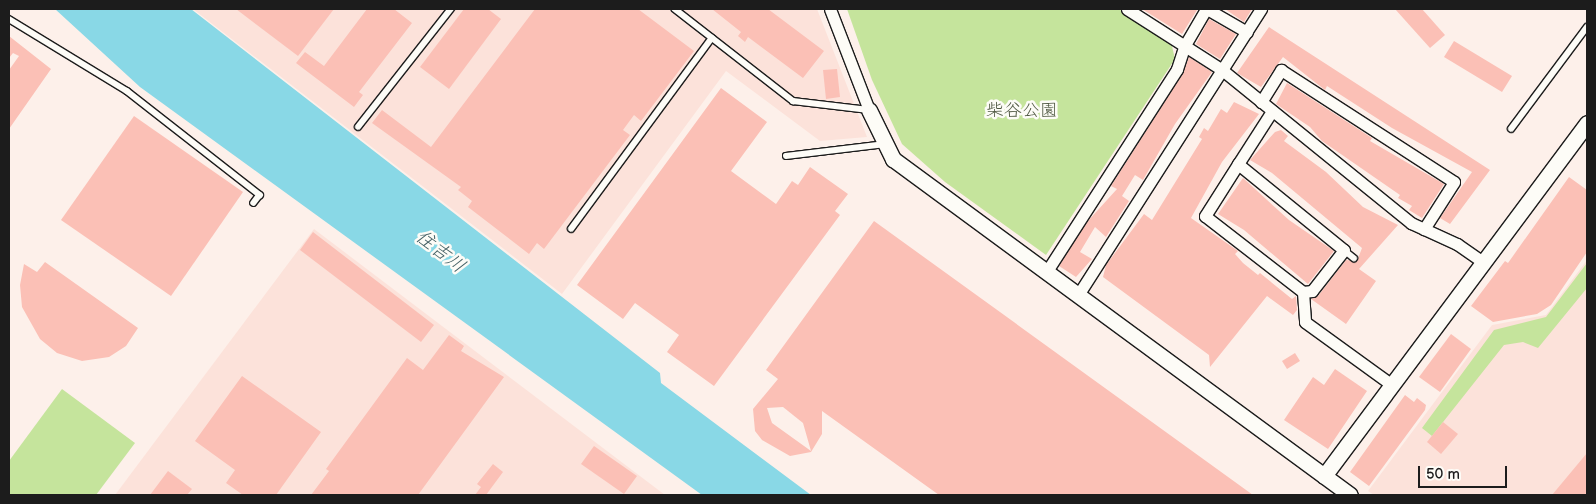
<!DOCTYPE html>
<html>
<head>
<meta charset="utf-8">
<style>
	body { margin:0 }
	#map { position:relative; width:1596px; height:504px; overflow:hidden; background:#fdf0ea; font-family:"Balsamiq Sans","Klee One",sans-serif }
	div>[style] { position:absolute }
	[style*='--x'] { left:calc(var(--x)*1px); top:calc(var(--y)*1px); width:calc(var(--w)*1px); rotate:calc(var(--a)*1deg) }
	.built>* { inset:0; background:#fce2da }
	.green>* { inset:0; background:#c5e49c }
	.water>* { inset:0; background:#89d8e6 }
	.building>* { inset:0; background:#fbc0b6 }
	.roads { filter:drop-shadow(1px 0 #1c1c1c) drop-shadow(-1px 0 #1c1c1c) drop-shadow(0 1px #1c1c1c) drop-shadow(0 -1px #1c1c1c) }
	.service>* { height:5.5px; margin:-2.75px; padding:0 2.75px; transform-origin:2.75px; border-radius:2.75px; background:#fdfcf7 }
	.minor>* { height:11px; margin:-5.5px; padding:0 5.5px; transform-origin:5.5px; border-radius:5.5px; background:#fdfcf7 }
	.tertiary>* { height:15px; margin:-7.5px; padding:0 7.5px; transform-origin:7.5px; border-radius:7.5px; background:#fdfcf7 }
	span { translate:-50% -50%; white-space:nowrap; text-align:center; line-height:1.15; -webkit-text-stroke:5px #fdfcf7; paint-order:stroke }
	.park-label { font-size:18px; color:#4f5842 }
	.water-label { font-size:19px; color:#425e63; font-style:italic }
	.frame { position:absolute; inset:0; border:10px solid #1c1c1c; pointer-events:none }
	.scale { position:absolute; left:1418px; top:466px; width:89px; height:22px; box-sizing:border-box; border:2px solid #1c1c1c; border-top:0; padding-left:6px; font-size:15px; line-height:18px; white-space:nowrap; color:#1c1c1c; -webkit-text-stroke:4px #fdfcf7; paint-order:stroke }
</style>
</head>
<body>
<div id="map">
	<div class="built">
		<div style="clip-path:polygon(193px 9px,817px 9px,867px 137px,820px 141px,726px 71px,562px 294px)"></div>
		<div style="clip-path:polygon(314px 229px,665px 495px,115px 495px)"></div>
		<div style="clip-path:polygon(1587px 260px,1587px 495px,1374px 495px,1368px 491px,1492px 325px,1546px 315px)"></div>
	</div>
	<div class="green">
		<div style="clip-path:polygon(847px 9px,1119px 9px,1171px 42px,1175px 59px,1046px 255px,945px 182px,902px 144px,872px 80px)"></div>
		<div style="clip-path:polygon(1587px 263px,1587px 288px,1538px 348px,1523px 342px,1504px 345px,1432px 436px,1422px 428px,1494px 330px,1546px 317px)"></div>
		<div style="clip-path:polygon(62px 389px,135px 443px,96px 495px,9px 495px,9px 461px)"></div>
	</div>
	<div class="water">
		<div style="clip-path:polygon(55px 9px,191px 9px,660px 373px,661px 383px,811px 495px,702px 495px,140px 87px)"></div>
	</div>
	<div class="building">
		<div style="clip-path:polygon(236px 9px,334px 9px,298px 56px)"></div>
		<div style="clip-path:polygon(367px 9px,394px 9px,412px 23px,359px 92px,363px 95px,354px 107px,296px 63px,305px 52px,324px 66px)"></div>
		<div style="clip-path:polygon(464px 9px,488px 9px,501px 19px,449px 89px,420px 67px)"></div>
		<div style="clip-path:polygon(535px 9px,638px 9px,694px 51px,641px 121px,634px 115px,623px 130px,630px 135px,544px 249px,537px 243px,529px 254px,468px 207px,472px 201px,458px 190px,461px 187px,372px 123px,382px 110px,431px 147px)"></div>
		<div style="clip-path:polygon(712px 9px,768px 9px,824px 51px,803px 78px,748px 37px,745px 42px,738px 36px,741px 32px)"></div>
		<div style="clip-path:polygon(1142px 9px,1194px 9px,1197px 10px,1182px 34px)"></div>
		<div style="clip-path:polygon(1225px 9px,1252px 9px,1244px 22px)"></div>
		<div style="clip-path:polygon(1395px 9px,1422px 9px,1445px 35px,1430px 48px)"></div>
		<div style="clip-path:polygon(1209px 19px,1236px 34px,1220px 59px,1196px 44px)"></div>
		<div style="clip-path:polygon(1269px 27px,1490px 170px,1450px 224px,1440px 218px,1472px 172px,1392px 128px,1327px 86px,1325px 90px,1283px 57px,1261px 87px,1237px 73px)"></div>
		<div style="clip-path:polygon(9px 36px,51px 69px,9px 129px,9px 70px,19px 56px,13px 53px,9px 58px)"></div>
		<div style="clip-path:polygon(1454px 41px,1512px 76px,1502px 92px,1444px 57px)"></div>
		<div style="clip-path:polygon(1189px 57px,1212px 72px,1175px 124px,1143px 180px,1135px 175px,1122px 196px,1129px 201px,1106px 237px,1095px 227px,1080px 252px,1092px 259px,1076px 277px,1059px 266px,1087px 222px,1117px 189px,1111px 186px,1183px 73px)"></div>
		<div style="clip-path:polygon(837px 69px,840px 97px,826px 99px,823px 70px)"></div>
		<div style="clip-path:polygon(1287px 83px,1372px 138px,1370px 141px,1444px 184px,1422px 218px,1409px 210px,1412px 206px,1398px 198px,1400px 195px,1322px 141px,1310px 127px,1276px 104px)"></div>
		<div style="clip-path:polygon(721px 88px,767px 122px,731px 171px,776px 204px,792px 181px,798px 185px,810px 167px,848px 194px,835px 211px,840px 215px,714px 386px,667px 352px,679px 335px,635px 303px,623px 319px,577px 285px)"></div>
		<div style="clip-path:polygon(1234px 102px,1259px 114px,1222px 162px,1191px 218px,1238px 251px,1235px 254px,1243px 263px,1258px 275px,1260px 273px,1292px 299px,1296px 296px,1297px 310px,1293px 315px,1267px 296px,1210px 367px,1209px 355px,1103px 277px,1106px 265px,1144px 214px,1152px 220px,1202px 139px,1199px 137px,1204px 128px,1208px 131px,1221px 109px,1227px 113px)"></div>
		<div style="clip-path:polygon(134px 116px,243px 192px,171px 296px,61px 220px)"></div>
		<div style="clip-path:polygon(1281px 130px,1288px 136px,1284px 141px,1326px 172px,1363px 207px,1398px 225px,1359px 269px,1376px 281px,1346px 324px,1311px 299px,1318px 296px,1346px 260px,1357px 261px,1362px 248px,1272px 173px,1250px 160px,1275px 132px)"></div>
		<div style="clip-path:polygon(1569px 177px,1587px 190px,1587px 252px,1551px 305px,1537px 314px,1493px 322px,1471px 306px,1505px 261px,1508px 263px)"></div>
		<div style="clip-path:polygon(1243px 178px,1289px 220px,1334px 251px,1308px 284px,1244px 230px,1218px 214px)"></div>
		<div style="clip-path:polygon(evenodd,874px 221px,1253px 495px,939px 495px,822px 411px,822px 434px,811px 452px,790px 456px,762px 440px,755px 431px,753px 409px,778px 379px,766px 370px,874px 221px,783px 407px,803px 423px,811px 451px,772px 423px,767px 408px,783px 407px)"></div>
		<div style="clip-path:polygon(313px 232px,434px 325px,421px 342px,300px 250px)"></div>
		<div style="clip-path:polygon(45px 262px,138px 328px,126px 346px,109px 357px,82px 361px,57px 353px,40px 339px,22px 307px,20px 285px,24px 264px,37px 272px)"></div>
		<div style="clip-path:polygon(1451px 334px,1471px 349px,1440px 392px,1419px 377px)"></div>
		<div style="clip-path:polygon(449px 335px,464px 346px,461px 351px,504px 377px,418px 495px,311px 495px,329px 471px,326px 469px,407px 358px,423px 370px)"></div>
		<div style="clip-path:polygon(1295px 353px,1300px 361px,1287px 369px,1282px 361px)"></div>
		<div style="clip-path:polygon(1335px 369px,1367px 391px,1328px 449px,1284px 420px,1313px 377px,1324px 385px)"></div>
		<div style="clip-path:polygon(242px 376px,321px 432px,276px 495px,243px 495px,226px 483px,235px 470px,195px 441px)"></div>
		<div style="clip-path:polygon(1405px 395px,1414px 402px,1417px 398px,1426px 405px,1425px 410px,1369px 486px,1350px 472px)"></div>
		<div style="clip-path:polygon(1443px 422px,1458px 434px,1441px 454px,1427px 442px)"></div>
		<div style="clip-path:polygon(594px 446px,637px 476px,624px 494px,581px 464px)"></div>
		<div style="clip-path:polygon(1587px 453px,1587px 495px,1552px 495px)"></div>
		<div style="clip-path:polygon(493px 464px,503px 472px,486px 495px,475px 495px,481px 487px,477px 484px)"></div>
		<div style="clip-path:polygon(168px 471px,192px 489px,187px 495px,150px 495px)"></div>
	</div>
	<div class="roads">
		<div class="service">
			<div style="--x:675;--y:9;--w:150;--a:37.9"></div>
			<div style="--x:793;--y:101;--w:76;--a:6.8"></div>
			<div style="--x:9;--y:19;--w:138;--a:31.4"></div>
			<div style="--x:127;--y:91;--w:169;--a:38"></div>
			<div style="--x:260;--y:195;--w:10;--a:127"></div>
			<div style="--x:358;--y:127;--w:150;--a:-51.8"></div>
			<div style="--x:1511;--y:129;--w:127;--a:-53.3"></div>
			<div style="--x:786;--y:156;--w:100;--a:-6.9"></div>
			<div style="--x:571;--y:229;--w:237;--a:-53.6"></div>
			<div style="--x:1344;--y:250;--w:13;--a:39"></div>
		</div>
		<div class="minor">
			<div style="--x:830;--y:9;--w:108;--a:68.9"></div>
			<div style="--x:1127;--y:9;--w:112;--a:32.6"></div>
			<div style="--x:1221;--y:69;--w:245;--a:39"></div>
			<div style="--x:1411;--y:223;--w:51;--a:24.5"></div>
			<div style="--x:1457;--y:244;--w:32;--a:35"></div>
			<div style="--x:1207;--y:9;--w:46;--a:29.9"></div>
			<div style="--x:1261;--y:102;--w:38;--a:-58"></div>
			<div style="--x:1281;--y:70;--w:206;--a:32.9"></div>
			<div style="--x:1454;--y:182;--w:56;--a:122.6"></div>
			<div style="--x:1238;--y:164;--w:136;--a:39.1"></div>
			<div style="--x:1344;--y:250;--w:52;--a:128"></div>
			<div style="--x:1312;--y:291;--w:9;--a:174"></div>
			<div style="--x:1303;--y:292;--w:124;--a:-142.2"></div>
			<div style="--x:1205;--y:216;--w:62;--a:-57.6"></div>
			<div style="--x:1238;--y:164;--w:63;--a:-57.3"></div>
			<div style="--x:1047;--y:271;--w:240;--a:-57.2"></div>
			<div style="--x:1177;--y:69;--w:25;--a:-72"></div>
			<div style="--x:1185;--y:45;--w:42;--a:-59.7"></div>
			<div style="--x:1303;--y:292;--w:30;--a:86"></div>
			<div style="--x:1305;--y:322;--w:107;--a:35.9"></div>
			<div style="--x:1078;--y:295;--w:340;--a:-57.4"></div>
		</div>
		<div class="tertiary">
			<div style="--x:869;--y:110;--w:55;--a:63.9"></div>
			<div style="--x:893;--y:159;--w:567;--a:36.32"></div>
			<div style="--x:1324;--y:476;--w:440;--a:-53.3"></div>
		</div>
	</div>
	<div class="park-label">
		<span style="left:1022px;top:111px">柴谷公園</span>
	</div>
	<div class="water-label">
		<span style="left:440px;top:252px;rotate:38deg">住吉川</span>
	</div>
	<div class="frame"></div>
	<div class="scale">50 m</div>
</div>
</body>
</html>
